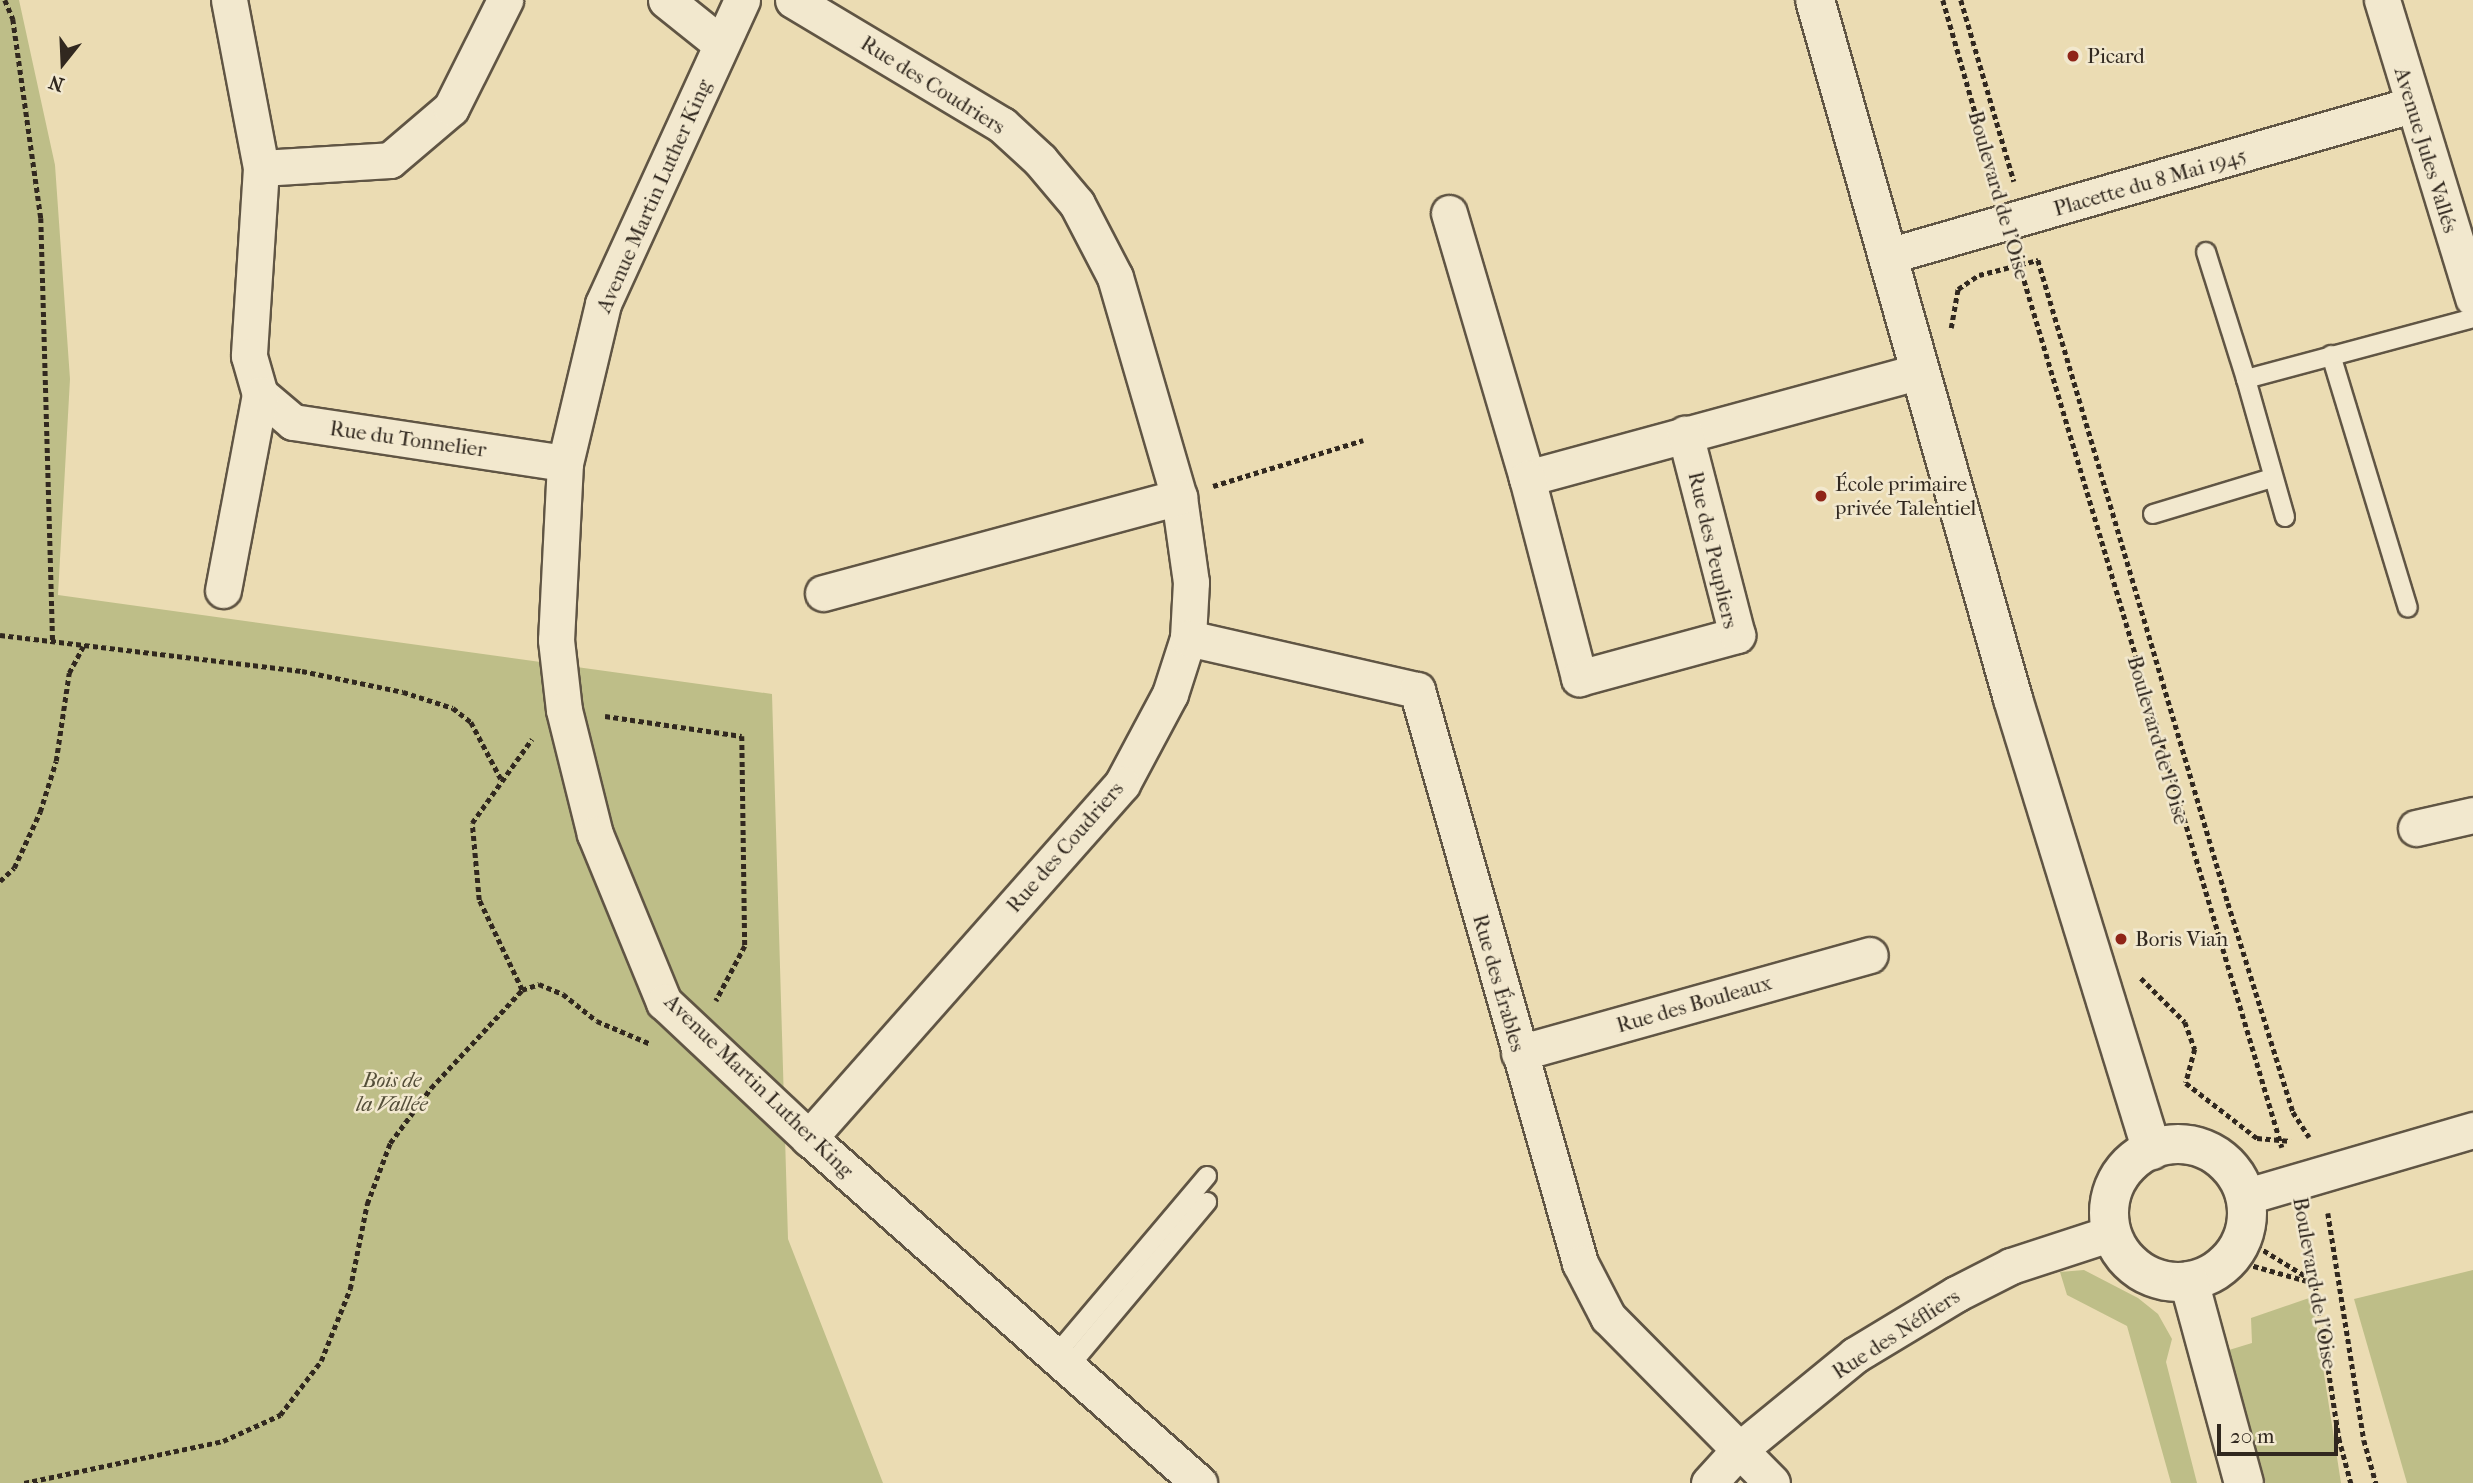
<!DOCTYPE html>
<html>
<head>
<meta charset="utf-8">
<style>
	body { margin:0 }
	#map { position:relative; width:2473px; height:1483px; overflow:hidden; background:#ebdcb3; font-family:"IM FELL French Canon",serif }
	div>[style] { position:absolute }
	[style*='--x'] { left:calc(var(--x)*1px); top:calc(var(--y)*1px); width:calc(var(--w)*1px); rotate:calc(var(--a)*1deg) }
	.green>* { inset:0; background:#bebe88 }
	.path>* { height:4.5px; margin-top:-2.25px; transform-origin:0; background:repeating-linear-gradient(90deg,#31281f 0 5px,transparent 0 8.5px) }
	.roads { filter:drop-shadow(2px 0 #605544) drop-shadow(-2px 0 #605544) drop-shadow(0 2px #605544) drop-shadow(0 -2px #605544) }
	.service>* { height:18px; margin:-9px; padding:0 9px; transform-origin:9px; border-radius:9px; background:#f2e8ce }
	.minor>* { height:35px; margin:-17.5px; padding:0 17.5px; transform-origin:17.5px; border-radius:17.5px; background:#f2e8ce }
	.secondary>* { height:38px; margin:-19px; padding:0 19px; transform-origin:19px; border-radius:19px; background:#f2e8ce }
	.secondary>.ring { margin:-19px; padding:0; box-sizing:content-box; background:none; border:38px solid #f2e8ce; border-radius:50% }
	.dots>* { width:19px; height:19px; translate:-50% -50%; box-sizing:border-box; border:4px solid #f2e8ce; border-radius:50% }
	span { translate:-50% -50%; white-space:nowrap; text-align:center; line-height:1.15; -webkit-text-stroke:5px #f2e8ce; paint-order:stroke }
	.poi-label { font-size:21px; color:#31281f }
	.left { translate:0 -50%; text-align:left }
	.street-label { font-size:21px; color:#31281f }
	.park-label { font-size:21px; color:#544e39; font-style:italic }
	.north { position:absolute; left:28px; top:28px; width:70px; height:70px; -webkit-text-stroke:5px #f2e8ce; paint-order:stroke; rotate:198deg; font-size:19px; font-weight:700; line-height:28px; text-align:center; color:#31281f }
	.north::after { content:''; display:block; margin:auto; width:24px; height:32px; background:#31281f; clip-path:polygon(50% 0,100% 100%,50% 72%,0 100%) }
	.scale { position:absolute; left:2217px; top:1424px; width:121px; height:32px; box-sizing:border-box; border:4px solid #31281f; border-top:0; padding-left:9px; font-size:21px; line-height:24px; white-space:nowrap; color:#31281f; -webkit-text-stroke:5px #f2e8ce; paint-order:stroke }
</style>
</head>
<body>
<div id="map">
	<div class="green">
		<div style="clip-path:polygon(0 0,19px 0,55px 165px,70px 379px,58px 595px,772px 694px,788px 1239px,883px 1483px,0 1483px)"></div>
		<div style="clip-path:polygon(2084px 1270px,2138px 1298px,2158px 1314px,2172px 1339px,2166px 1362px,2197px 1483px,2171px 1483px,2127px 1326px,2067px 1295px,2060px 1272px)"></div>
		<div style="clip-path:polygon(2473px 1270px,2473px 1483px,2407px 1483px,2354px 1299px)"></div>
		<div style="clip-path:polygon(2312px 1297px,2341px 1483px,2266px 1483px,2229px 1350px,2252px 1343px,2251px 1318px)"></div>
	</div>
	<div class="path">
		<div style="--x:5;--y:0;--w:21;--a:67"></div>
		<div style="--x:13;--y:19;--w:201;--a:82"></div>
		<div style="--x:41;--y:218;--w:425;--a:88.4"></div>
		<div style="--x:1943;--y:0;--w:196;--a:74"></div>
		<div style="--x:1961;--y:0;--w:189;--a:73.7"></div>
		<div style="--x:2017;--y:256;--w:930;--a:73.44"></div>
		<div style="--x:2038;--y:260;--w:670;--a:73.54"></div>
		<div style="--x:2228;--y:903;--w:219;--a:72.7"></div>
		<div style="--x:2293;--y:1112;--w:30;--a:57"></div>
		<div style="--x:1951;--y:328;--w:40;--a:-80"></div>
		<div style="--x:1958;--y:289;--w:25;--a:-34"></div>
		<div style="--x:1979;--y:275;--w:61;--a:-14.3"></div>
		<div style="--x:1213;--y:486;--w:157;--a:-17"></div>
		<div style="--x:0;--y:635;--w:304;--a:6.8"></div>
		<div style="--x:302;--y:671;--w:103;--a:11.7"></div>
		<div style="--x:403;--y:692;--w:52;--a:17.7"></div>
		<div style="--x:453;--y:708;--w:23;--a:38"></div>
		<div style="--x:471;--y:722;--w:64;--a:62.2"></div>
		<div style="--x:605;--y:716;--w:138;--a:8.3"></div>
		<div style="--x:742;--y:736;--w:210;--a:89.2"></div>
		<div style="--x:745;--y:946;--w:62;--a:117.8"></div>
		<div style="--x:0;--y:881;--w:19;--a:-43"></div>
		<div style="--x:14;--y:868;--w:62;--a:-65.1"></div>
		<div style="--x:40;--y:812;--w:53;--a:-72.6"></div>
		<div style="--x:56;--y:761;--w:89;--a:-81.6"></div>
		<div style="--x:69;--y:673;--w:30;--a:-62"></div>
		<div style="--x:2141;--y:978;--w:62;--a:45"></div>
		<div style="--x:2185;--y:1022;--w:29;--a:70"></div>
		<div style="--x:2195;--y:1049;--w:35;--a:105"></div>
		<div style="--x:2186;--y:1083;--w:90;--a:37.8"></div>
		<div style="--x:2257;--y:1138;--w:34;--a:5"></div>
		<div style="--x:522;--y:990;--w:18;--a:-19"></div>
		<div style="--x:539;--y:984;--w:26;--a:23"></div>
		<div style="--x:563;--y:994;--w:43;--a:38.5"></div>
		<div style="--x:597;--y:1021;--w:59;--a:23.1"></div>
		<div style="--x:2328;--y:1213;--w:230;--a:81"></div>
		<div style="--x:2364;--y:1440;--w:45;--a:74.4"></div>
		<div style="--x:2305;--y:1218;--w:223;--a:81.2"></div>
		<div style="--x:2339;--y:1438;--w:47;--a:75.1"></div>
		<div style="--x:2242;--y:1237;--w:82;--a:31.6"></div>
		<div style="--x:2229;--y:1259;--w:92;--a:15.7"></div>
		<div style="--x:24;--y:1483;--w:203;--a:-11.9"></div>
		<div style="--x:223;--y:1441;--w:63;--a:-24.5"></div>
		<div style="--x:280;--y:1415;--w:68;--a:-52.8"></div>
		<div style="--x:321;--y:1361;--w:78;--a:-68.1"></div>
		<div style="--x:350;--y:1289;--w:87;--a:-78.7"></div>
		<div style="--x:367;--y:1204;--w:65;--a:-69.3"></div>
		<div style="--x:390;--y:1143;--w:69;--a:-53.3"></div>
		<div style="--x:431;--y:1088;--w:134;--a:-47.1"></div>
		<div style="--x:522;--y:990;--w:100;--a:-115.5"></div>
		<div style="--x:479;--y:900;--w:77;--a:-95.2"></div>
		<div style="--x:472;--y:823;--w:103;--a:-54.5"></div>
	</div>
	<div class="roads">
		<div class="service">
			<div style="--x:2206;--y:252;--w:133;--a:72.5"></div>
			<div style="--x:2331;--y:355;--w:264;--a:73.1"></div>
			<div style="--x:2153;--y:514;--w:124;--a:-16.8"></div>
			<div style="--x:2285;--y:517;--w:143;--a:-105.8"></div>
			<div style="--x:2246;--y:379;--w:235;--a:-15"></div>
			<div style="--x:1054;--y:1357;--w:237;--a:-49.8"></div>
			<div style="--x:1067;--y:1369;--w:218;--a:-50"></div>
		</div>
		<div class="minor">
			<div style="--x:229;--y:0;--w:171;--a:79.2"></div>
			<div style="--x:261;--y:168;--w:188;--a:93.7"></div>
			<div style="--x:249;--y:356;--w:40;--a:74"></div>
			<div style="--x:260;--y:394;--w:43;--a:40.3"></div>
			<div style="--x:293;--y:422;--w:275;--a:8.6"></div>
			<div style="--x:666;--y:0;--w:70;--a:38.7"></div>
			<div style="--x:742;--y:0;--w:334;--a:114.6"></div>
			<div style="--x:603;--y:304;--w:163;--a:103.4"></div>
			<div style="--x:565;--y:463;--w:177;--a:92.9"></div>
			<div style="--x:556;--y:640;--w:70;--a:83.5"></div>
			<div style="--x:564;--y:710;--w:128;--a:76"></div>
			<div style="--x:595;--y:834;--w:182;--a:67.7"></div>
			<div style="--x:664;--y:1002;--w:199;--a:43.2"></div>
			<div style="--x:809;--y:1138;--w:521;--a:41.5"></div>
			<div style="--x:793;--y:0;--w:244;--a:30.9"></div>
			<div style="--x:1002;--y:125;--w:52;--a:42.6"></div>
			<div style="--x:1040;--y:160;--w:57;--a:49.9"></div>
			<div style="--x:1077;--y:204;--w:82;--a:62.5"></div>
			<div style="--x:1115;--y:277;--w:229;--a:73.8"></div>
			<div style="--x:1179;--y:497;--w:86;--a:82"></div>
			<div style="--x:1191;--y:582;--w:56;--a:93.1"></div>
			<div style="--x:1188;--y:638;--w:59;--a:107.8"></div>
			<div style="--x:1170;--y:694;--w:102;--a:118.1"></div>
			<div style="--x:1122;--y:784;--w:473;--a:131.5"></div>
			<div style="--x:2382;--y:0;--w:312;--a:73"></div>
			<div style="--x:261;--y:168;--w:129;--a:-3.5"></div>
			<div style="--x:390;--y:160;--w:80;--a:-40.4"></div>
			<div style="--x:451;--y:108;--w:121;--a:-63.4"></div>
			<div style="--x:1449;--y:213;--w:276;--a:73.6"></div>
			<div style="--x:1527;--y:478;--w:407;--a:-15.2"></div>
			<div style="--x:1888;--y:256;--w:544;--a:-16.1"></div>
			<div style="--x:1527;--y:478;--w:207;--a:75.4"></div>
			<div style="--x:1579;--y:678;--w:164;--a:-15.2"></div>
			<div style="--x:1737;--y:635;--w:208;--a:-104.5"></div>
			<div style="--x:223;--y:590;--w:199;--a:-79.3"></div>
			<div style="--x:823;--y:593;--w:369;--a:-15.1"></div>
			<div style="--x:1188;--y:638;--w:235;--a:12.8"></div>
			<div style="--x:1417;--y:690;--w:596;--a:74.12"></div>
			<div style="--x:1580;--y:1263;--w:61;--a:62.6"></div>
			<div style="--x:1608;--y:1317;--w:233;--a:45.3"></div>
			<div style="--x:2416;--y:828;--w:58;--a:-12.8"></div>
			<div style="--x:1519;--y:1053;--w:364;--a:-15.6"></div>
			<div style="--x:2244;--y:1197;--w:239;--a:-16.3"></div>
			<div style="--x:1709;--y:1483;--w:45;--a:-47.7"></div>
			<div style="--x:1739;--y:1450;--w:150;--a:-39.3"></div>
			<div style="--x:1855;--y:1355;--w:118;--a:-31.1"></div>
			<div style="--x:1956;--y:1294;--w:62;--a:-27"></div>
			<div style="--x:2011;--y:1266;--w:106;--a:-18.1"></div>
		</div>
		<div class="secondary">
			<div style="--x:1815;--y:0;--w:727;--a:74.18"></div>
			<div style="--x:2013;--y:699;--w:472;--a:72.9"></div>
			<div class="ring" style="left:2109px;top:1144px;width:100px;height:100px"></div>
			<div style="--x:2189;--y:1281;--w:209;--a:74.8"></div>
		</div>
	</div>
	<div class="dots">
		<div style="left:2073px;top:56px;background:#8f2418"></div>
		<div style="left:1821px;top:496px;background:#8f2418"></div>
		<div style="left:2121px;top:939px;background:#8f2418"></div>
	</div>
	<div class="poi-label">
		<span class="left" style="left:2087px;top:56px">Picard</span>
		<span class="left" style="left:1835px;top:496px">École primaire<br>privée Talentiel</span>
		<span class="left" style="left:2135px;top:939px">Boris Vian</span>
	</div>
	<div class="street-label">
		<span style="left:933px;top:85px;rotate:32deg">Rue des Coudriers</span>
		<span style="left:2426px;top:150px;rotate:73deg">Avenue Jules Vallés</span>
		<span style="left:2150px;top:182px;rotate:-16deg">Placette du 8 Mai 1945</span>
		<span style="left:1999px;top:195px;rotate:74deg">Boulevard de l'Oise</span>
		<span style="left:654px;top:196px;rotate:-66deg">Avenue Martin Luther King</span>
		<span style="left:408px;top:439px;rotate:8deg">Rue du Tonnelier</span>
		<span style="left:1713px;top:550px;rotate:77deg">Rue des Peupliers</span>
		<span style="left:2158px;top:740px;rotate:74deg">Boulevard de l'Oise</span>
		<span style="left:1065px;top:847px;rotate:-49deg">Rue des Coudriers</span>
		<span style="left:1499px;top:983px;rotate:74deg">Rue des Érables</span>
		<span style="left:1694px;top:1004px;rotate:-16deg">Rue des Bouleaux</span>
		<span style="left:759px;top:1086px;rotate:44deg">Avenue Martin Luther King</span>
		<span style="left:2315px;top:1283px;rotate:80deg">Boulevard de l'Oise</span>
		<span style="left:1896px;top:1334px;rotate:-33deg">Rue des Néfliers</span>
	</div>
	<div class="park-label">
		<span style="left:392px;top:1092px">Bois de<br>la Vallée</span>
	</div>
	<div class="north">N</div>
	<div class="scale">20 m</div>
</div>
</body>
</html>
